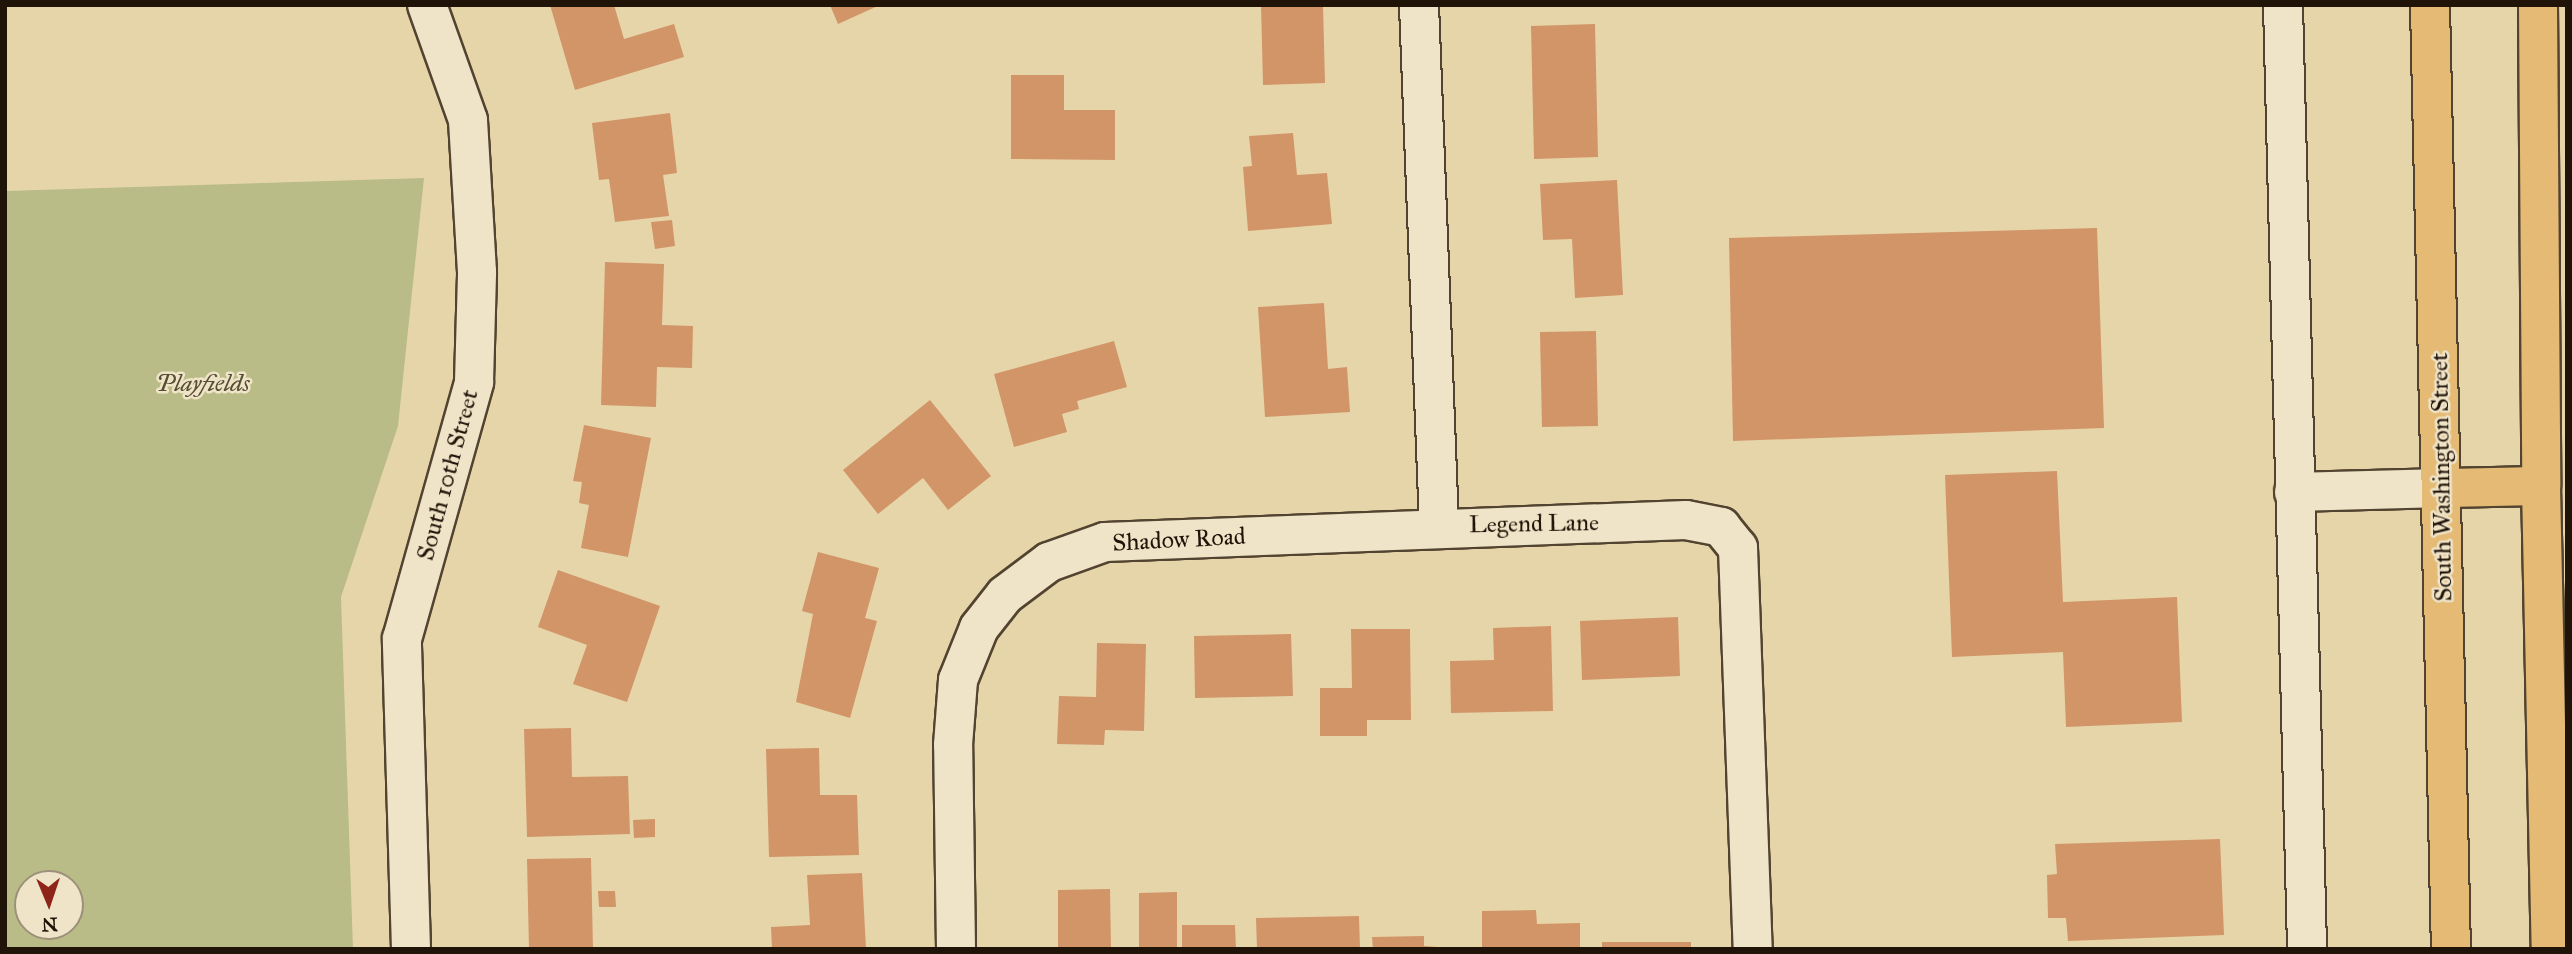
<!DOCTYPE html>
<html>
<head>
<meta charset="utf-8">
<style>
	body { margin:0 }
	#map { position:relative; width:2572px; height:954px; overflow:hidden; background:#e7d5aa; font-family:"IM FELL Great Primer",serif }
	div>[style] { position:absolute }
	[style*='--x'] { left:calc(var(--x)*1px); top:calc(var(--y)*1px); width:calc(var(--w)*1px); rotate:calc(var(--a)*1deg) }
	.green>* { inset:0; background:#b9bc86 }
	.building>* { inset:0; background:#d19568 }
	.roads { filter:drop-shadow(2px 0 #524430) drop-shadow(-2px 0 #524430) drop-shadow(0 2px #524430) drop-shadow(0 -2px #524430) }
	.minor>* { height:38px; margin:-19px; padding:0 19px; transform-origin:19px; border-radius:19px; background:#efe4c8 }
	.major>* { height:38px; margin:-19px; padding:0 19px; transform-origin:19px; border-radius:19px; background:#e4ba75 }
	span { translate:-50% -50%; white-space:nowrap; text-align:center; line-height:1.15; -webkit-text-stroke:5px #efe4c8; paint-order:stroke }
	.park-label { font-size:24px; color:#564e34; font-style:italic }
	.street-label { font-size:24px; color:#201308 }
	.frame { position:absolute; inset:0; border:7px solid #201308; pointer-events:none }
	.north { position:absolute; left:14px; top:870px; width:70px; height:70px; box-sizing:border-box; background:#efe4c8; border:2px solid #9c907b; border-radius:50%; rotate:178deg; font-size:19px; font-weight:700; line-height:28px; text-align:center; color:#201308 }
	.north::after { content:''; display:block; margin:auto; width:24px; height:32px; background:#8f2418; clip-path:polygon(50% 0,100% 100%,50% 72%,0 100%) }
</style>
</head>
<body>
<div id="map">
	<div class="green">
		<div style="clip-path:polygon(evenodd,424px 178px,398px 426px,341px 597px,353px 949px,5px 949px,5px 191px,424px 178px,28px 884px,70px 884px,70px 926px,28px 926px,28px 884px)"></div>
	</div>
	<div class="building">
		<div style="clip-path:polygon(550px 5px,614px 5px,624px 39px,674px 24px,684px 57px,575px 90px)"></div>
		<div style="clip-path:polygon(830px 5px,880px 5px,838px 24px)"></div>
		<div style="clip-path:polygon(1261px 5px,1323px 5px,1325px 83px,1263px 85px)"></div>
		<div style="clip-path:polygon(1595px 24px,1598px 157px,1534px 159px,1531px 26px)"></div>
		<div style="clip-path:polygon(1011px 75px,1064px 75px,1064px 110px,1115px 110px,1115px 160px,1011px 159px)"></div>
		<div style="clip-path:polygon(670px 113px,677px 173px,663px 175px,669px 216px,615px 222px,609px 179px,599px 180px,592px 123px)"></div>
		<div style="clip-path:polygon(1293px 133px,1297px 175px,1327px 173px,1332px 224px,1248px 231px,1243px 167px,1252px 166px,1249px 136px)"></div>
		<div style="clip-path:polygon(1617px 180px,1623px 295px,1575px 298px,1572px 239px,1543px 240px,1540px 184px)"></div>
		<div style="clip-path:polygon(672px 220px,675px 246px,655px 249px,651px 222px)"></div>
		<div style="clip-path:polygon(2097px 228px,2104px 428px,1733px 441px,1729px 238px)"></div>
		<div style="clip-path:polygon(605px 262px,664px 264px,662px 325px,693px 326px,692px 368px,657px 367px,656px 407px,601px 405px)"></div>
		<div style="clip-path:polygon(1324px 303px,1328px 369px,1347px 367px,1350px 412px,1265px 417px,1258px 307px)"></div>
		<div style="clip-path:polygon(1596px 331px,1598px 426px,1542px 427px,1540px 332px)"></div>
		<div style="clip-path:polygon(1114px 341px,1127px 387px,1077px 401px,1079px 409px,1062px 414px,1067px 432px,1014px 447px,994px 374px)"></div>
		<div style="clip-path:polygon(930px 400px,991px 476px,948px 510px,923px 478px,878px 514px,843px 470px)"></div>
		<div style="clip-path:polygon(584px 425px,651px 438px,628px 557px,581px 548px,589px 505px,579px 503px,582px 482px,573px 481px)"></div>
		<div style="clip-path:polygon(2057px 471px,2063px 602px,2177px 597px,2182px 722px,2066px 727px,2063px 652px,1952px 657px,1945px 475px)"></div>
		<div style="clip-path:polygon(818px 552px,879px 568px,865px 618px,877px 621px,850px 718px,796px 702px,813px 614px,802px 611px)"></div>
		<div style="clip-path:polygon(558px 570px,660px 606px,627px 702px,573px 684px,587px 645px,538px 627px)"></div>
		<div style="clip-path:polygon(1678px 617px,1680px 676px,1582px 680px,1580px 621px)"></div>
		<div style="clip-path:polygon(1551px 626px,1553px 711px,1451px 713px,1450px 661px,1494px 660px,1493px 628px)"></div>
		<div style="clip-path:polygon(1351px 629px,1410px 629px,1411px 720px,1367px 720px,1367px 736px,1320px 736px,1320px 688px,1352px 688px)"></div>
		<div style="clip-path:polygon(1291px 634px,1293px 696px,1195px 698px,1194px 636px)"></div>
		<div style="clip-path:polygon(1097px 643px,1146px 644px,1144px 731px,1105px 730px,1104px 745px,1057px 744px,1059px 696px,1096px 697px)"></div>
		<div style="clip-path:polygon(571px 728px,572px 777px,628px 776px,630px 834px,527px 837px,524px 729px)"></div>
		<div style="clip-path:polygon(819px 748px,820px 795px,857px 795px,859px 855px,769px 857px,766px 749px)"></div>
		<div style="clip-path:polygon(655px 819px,655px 837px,634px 838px,633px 820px)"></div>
		<div style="clip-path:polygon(2220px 839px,2224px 935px,2068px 941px,2066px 918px,2048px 918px,2047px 875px,2057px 874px,2055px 844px)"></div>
		<div style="clip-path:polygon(591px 858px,593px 949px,529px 949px,527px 859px)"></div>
		<div style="clip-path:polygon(862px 873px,866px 949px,772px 949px,771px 927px,810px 925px,807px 875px)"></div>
		<div style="clip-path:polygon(1110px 889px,1111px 949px,1058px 949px,1058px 890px)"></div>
		<div style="clip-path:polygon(598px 891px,615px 891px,616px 907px,599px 907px)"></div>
		<div style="clip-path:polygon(1177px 892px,1177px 949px,1139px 949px,1139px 893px)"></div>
		<div style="clip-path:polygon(1536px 910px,1537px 924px,1580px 923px,1580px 949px,1482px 949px,1482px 911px)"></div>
		<div style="clip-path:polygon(1359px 916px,1360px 949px,1257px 949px,1256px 918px)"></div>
		<div style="clip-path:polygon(1182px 925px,1235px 925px,1236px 949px,1182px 949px)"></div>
		<div style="clip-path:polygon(1424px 936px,1424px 946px,1466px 949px,1373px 949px,1372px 937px)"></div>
		<div style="clip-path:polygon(1602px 942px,1691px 942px,1691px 949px,1602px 949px)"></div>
	</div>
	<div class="roads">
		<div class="minor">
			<div style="--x:1419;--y:5;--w:521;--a:87.8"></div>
			<div style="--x:2283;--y:5;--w:944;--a:88.54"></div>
			<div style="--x:2294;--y:492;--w:149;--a:-1.5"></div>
			<div style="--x:411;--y:949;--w:310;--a:-91.7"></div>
			<div style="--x:402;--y:639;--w:267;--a:-74.3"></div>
			<div style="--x:474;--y:382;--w:110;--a:-88.4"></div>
			<div style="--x:477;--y:272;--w:152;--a:-93.4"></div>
			<div style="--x:468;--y:120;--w:122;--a:-109.6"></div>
			<div style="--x:956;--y:949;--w:204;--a:-90.8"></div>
			<div style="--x:953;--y:745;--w:65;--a:-85.6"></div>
			<div style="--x:958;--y:680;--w:56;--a:-68"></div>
			<div style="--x:979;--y:628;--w:42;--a:-51.8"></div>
			<div style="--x:1005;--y:595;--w:55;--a:-36.9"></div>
			<div style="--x:1049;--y:562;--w:59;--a:-19.7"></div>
			<div style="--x:1105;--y:542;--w:581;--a:-2.17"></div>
			<div style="--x:1686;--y:520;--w:36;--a:11"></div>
			<div style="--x:1721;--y:527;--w:27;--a:51"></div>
			<div style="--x:1738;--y:548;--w:401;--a:87.9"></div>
		</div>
		<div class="major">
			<div style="--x:2430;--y:5;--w:944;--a:88.73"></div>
			<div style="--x:2538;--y:5;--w:481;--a:89.6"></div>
			<div style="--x:2541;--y:486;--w:463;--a:88.8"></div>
			<div style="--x:2443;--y:488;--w:98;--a:-1.2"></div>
		</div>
	</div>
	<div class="park-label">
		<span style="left:203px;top:384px">Playfields</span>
	</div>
	<div class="street-label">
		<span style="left:448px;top:475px;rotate:-75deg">South 10th Street</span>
		<span style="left:2442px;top:477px;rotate:-91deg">South Washington Street</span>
		<span style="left:1534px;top:524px;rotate:-1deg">Legend Lane</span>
		<span style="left:1179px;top:540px;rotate:-3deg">Shadow Road</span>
	</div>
	<div class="frame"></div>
	<div class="north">N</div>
</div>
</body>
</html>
